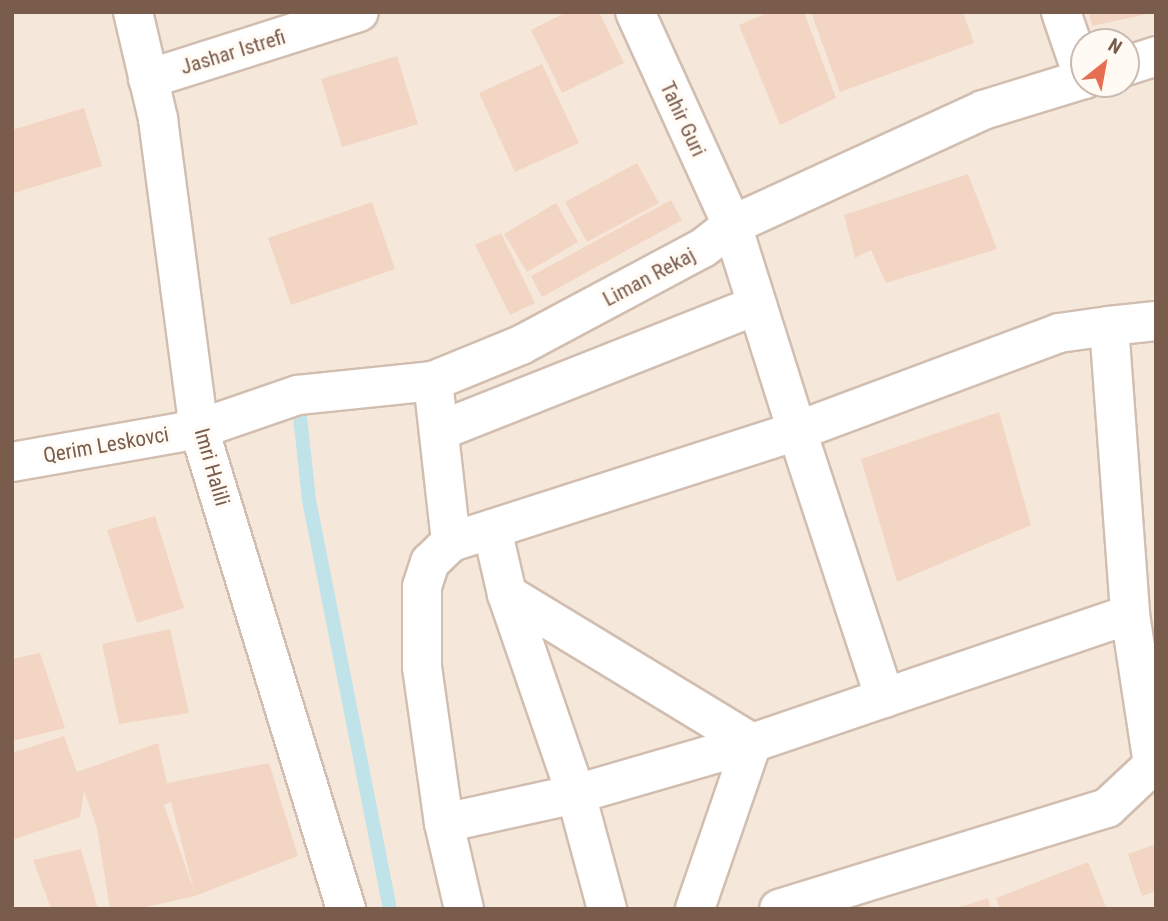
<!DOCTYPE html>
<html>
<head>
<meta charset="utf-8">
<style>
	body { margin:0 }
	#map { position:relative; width:1168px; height:921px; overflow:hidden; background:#fdf6ec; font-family:"Roboto Condensed",sans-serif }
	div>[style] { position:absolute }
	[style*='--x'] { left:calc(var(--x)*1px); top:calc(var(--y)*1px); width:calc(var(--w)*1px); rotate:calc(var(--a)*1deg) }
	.residential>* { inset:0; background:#f5e8da }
	.stream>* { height:14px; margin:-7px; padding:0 7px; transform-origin:7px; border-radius:7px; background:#bfe3e8 }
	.building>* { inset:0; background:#f3d5c3 }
	.roads { filter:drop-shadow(2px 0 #d1beb0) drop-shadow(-2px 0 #d1beb0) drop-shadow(0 2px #d1beb0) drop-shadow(0 -2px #d1beb0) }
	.minor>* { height:38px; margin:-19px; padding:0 19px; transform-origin:19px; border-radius:19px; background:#fff }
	span { translate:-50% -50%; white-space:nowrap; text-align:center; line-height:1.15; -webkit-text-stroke:6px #fffaf3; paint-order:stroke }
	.street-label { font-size:21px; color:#7a5c4d }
	.frame { position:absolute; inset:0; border:14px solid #7a5c4d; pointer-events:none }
	.north { position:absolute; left:1070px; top:28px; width:70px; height:70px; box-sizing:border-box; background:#fffaf3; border:2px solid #cabbb1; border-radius:50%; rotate:31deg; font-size:19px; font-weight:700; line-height:28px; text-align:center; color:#7a5c4d }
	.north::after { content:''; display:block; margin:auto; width:24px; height:32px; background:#e76f51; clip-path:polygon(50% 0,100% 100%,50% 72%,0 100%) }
</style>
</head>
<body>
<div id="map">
	<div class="residential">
		<div style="clip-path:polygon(evenodd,12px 12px,1156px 12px,1156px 909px,12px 909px,12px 12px,1084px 42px,1126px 42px,1126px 84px,1084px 84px,1084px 42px)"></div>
	</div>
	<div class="stream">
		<div style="--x:298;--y:397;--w:104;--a:83.9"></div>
		<div style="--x:309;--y:500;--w:417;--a:78.8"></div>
	</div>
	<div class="building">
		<div style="clip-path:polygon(567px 12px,599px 12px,624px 63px,562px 93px,531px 30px)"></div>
		<div style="clip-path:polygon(769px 12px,804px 12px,836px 98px,780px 125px,739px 25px)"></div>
		<div style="clip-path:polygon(811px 12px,963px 12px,974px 43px,840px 92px)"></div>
		<div style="clip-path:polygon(1089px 12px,1152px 12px,1152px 13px,1092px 26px)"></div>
		<div style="clip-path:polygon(397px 56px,418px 124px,342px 147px,321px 79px)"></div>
		<div style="clip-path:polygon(542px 64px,579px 143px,515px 172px,479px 93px)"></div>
		<div style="clip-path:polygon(84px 108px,102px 166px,14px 193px,12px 130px)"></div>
		<div style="clip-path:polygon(637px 163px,659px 203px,587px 242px,565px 202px)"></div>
		<div style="clip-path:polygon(968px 174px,997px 249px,886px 283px,871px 250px,855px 258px,844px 215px)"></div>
		<div style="clip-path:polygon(671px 200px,682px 220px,542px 297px,531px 276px)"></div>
		<div style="clip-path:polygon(372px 202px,395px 269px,291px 305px,268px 238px)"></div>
		<div style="clip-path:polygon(556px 203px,578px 242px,527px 272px,504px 234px)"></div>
		<div style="clip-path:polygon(501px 233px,535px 303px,510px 315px,475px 245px)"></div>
		<div style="clip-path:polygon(999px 412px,1031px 525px,897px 582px,861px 459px)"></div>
		<div style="clip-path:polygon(155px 516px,184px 608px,137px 623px,107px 530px)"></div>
		<div style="clip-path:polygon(170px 629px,189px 713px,119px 724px,102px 644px)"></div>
		<div style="clip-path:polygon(40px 653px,65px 728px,12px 741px,12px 659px)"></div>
		<div style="clip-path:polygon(evenodd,64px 736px,77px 772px,158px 743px,167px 783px,269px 763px,298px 856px,195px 896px,137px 909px,110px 909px,97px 828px,84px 791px,80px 817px,12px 840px,12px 753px,64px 736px,171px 802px,194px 891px,164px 805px,171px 802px)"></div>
		<div style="clip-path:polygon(1156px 844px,1156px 891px,1142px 896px,1128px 854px)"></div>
		<div style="clip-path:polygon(81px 849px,98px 909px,51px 909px,33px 860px)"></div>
		<div style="clip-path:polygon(1088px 862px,1107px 909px,1000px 909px,996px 898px)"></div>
		<div style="clip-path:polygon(988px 898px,991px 909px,957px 909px,957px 908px)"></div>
	</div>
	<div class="roads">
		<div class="minor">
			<div style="--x:133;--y:12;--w:110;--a:76.8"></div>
			<div style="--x:158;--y:119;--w:313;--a:82.5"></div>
			<div style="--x:199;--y:429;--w:502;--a:72.97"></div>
			<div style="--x:635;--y:12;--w:234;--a:65.5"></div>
			<div style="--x:732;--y:225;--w:216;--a:72.5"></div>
			<div style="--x:797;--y:431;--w:280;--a:-20.5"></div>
			<div style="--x:1059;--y:333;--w:50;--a:-8"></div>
			<div style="--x:1109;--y:326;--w:289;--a:85.8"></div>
			<div style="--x:1130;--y:614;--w:153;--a:81.3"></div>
			<div style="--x:1153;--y:765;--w:63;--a:136.9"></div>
			<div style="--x:1107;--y:808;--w:343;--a:162.9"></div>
			<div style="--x:1061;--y:12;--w:71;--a:71.1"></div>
			<div style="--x:1126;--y:66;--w:32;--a:-18"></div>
			<div style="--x:148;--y:79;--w:221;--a:-17.6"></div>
			<div style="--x:1109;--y:326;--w:47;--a:-6.1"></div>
			<div style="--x:433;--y:381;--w:162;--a:83.6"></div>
			<div style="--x:451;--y:542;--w:29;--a:136"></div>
			<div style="--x:430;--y:562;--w:26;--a:108"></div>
			<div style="--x:422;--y:587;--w:80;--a:90"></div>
			<div style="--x:422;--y:667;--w:158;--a:82"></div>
			<div style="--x:444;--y:823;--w:135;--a:-12.4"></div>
			<div style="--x:576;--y:794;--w:183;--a:-16.2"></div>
			<div style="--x:752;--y:743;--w:399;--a:-18.8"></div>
			<div style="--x:439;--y:431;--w:342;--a:-21.6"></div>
			<div style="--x:12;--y:462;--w:190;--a:-10"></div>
			<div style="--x:199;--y:429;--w:105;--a:-19"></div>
			<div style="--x:298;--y:395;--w:136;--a:-5.9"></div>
			<div style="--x:433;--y:381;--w:95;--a:-22.2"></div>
			<div style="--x:521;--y:345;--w:206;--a:-28.1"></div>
			<div style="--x:703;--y:248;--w:37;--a:-38"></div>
			<div style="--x:732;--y:225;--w:276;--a:-24.6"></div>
			<div style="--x:983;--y:110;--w:106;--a:-17.1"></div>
			<div style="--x:492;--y:529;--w:67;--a:77"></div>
			<div style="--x:507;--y:594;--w:212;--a:71"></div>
			<div style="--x:576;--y:794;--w:119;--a:74.9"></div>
			<div style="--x:451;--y:542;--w:363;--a:-17.8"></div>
			<div style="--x:797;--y:431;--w:281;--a:71.8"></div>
			<div style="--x:507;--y:594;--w:287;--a:31.3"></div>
			<div style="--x:752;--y:743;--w:176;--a:109"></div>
			<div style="--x:444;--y:823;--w:88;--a:76.9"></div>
		</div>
	</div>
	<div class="street-label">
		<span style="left:233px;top:52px;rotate:-17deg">Jashar Istrefi</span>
		<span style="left:683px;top:119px;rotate:65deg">Tahir Guri</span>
		<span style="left:649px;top:277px;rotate:-28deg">Liman Rekaj</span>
		<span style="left:106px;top:445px;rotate:-10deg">Qerim Leskovci</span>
		<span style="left:212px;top:467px;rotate:74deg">Imri Halili</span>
	</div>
	<div class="frame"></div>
	<div class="north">N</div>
</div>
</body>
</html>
